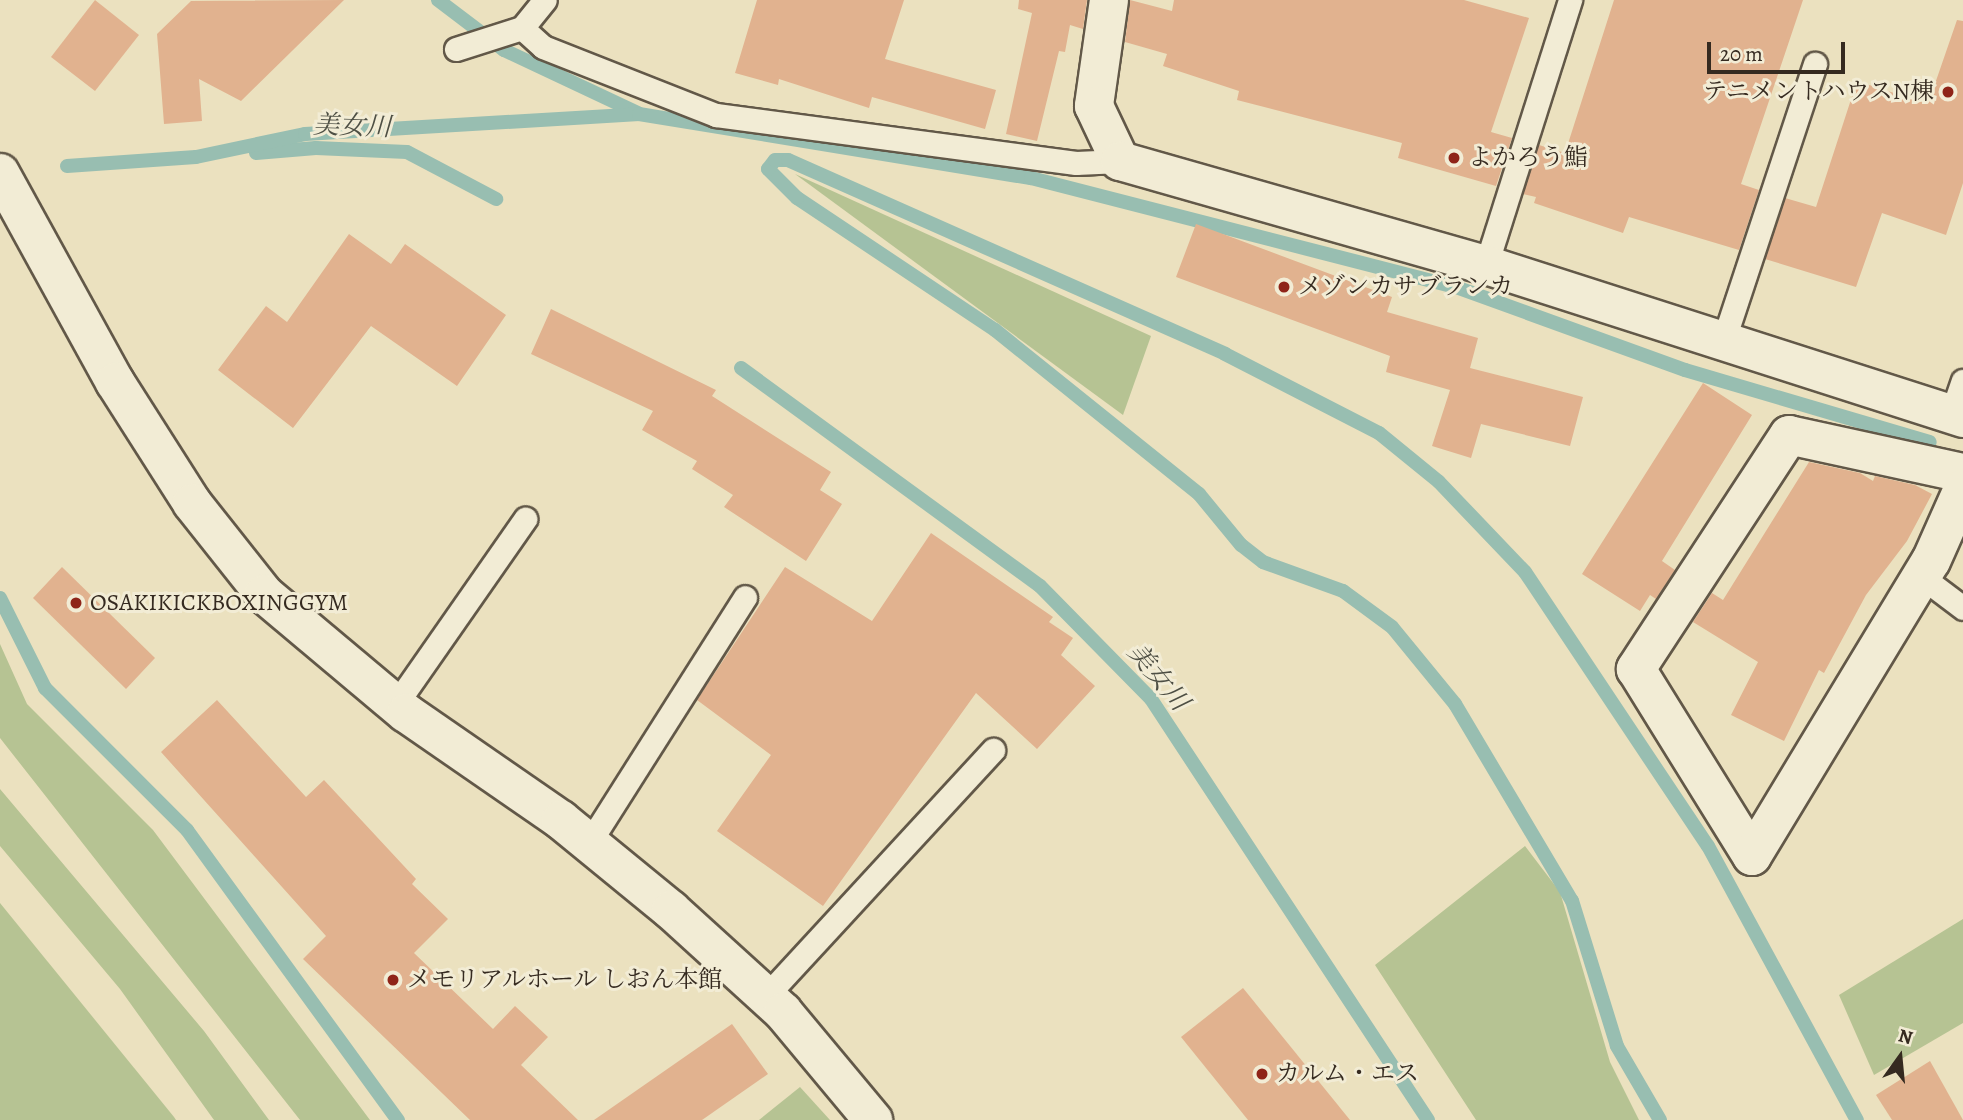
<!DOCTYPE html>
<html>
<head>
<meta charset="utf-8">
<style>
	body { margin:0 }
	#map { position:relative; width:1963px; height:1120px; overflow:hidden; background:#ebe1bf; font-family:Alegreya,"Noto Serif JP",serif }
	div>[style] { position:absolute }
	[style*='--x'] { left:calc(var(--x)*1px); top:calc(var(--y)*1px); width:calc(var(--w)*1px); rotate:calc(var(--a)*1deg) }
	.green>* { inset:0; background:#b6c393 }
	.stream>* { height:14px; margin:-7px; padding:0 7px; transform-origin:7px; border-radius:7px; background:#98beb1 }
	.building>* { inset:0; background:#e1b28f }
	.roads { filter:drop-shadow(2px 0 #625848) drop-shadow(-2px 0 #625848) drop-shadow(0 2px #625848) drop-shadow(0 -2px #625848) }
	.lane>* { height:23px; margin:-11.5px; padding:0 11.5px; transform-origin:11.5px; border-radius:11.5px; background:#f2ecd5 }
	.street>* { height:38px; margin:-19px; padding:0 19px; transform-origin:19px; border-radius:19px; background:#f2ecd5 }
	.secondary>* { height:38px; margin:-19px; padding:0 19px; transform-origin:19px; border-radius:19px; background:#f2ecd5 }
	.dots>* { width:19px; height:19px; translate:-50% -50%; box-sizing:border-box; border:4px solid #f2ecd5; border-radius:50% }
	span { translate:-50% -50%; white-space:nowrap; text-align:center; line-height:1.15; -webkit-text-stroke:6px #f2ecd5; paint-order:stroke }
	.poi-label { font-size:24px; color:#352a20 }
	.right { translate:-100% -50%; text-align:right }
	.left { translate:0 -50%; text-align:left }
	.water-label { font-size:26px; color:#4e4f44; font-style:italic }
	.north { position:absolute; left:1865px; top:1022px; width:70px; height:70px; -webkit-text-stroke:5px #f2ecd5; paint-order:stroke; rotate:15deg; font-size:19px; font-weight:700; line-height:28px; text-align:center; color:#352a20 }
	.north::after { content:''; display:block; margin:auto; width:24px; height:32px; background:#352a20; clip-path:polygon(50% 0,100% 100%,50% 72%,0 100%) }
	.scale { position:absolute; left:1707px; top:42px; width:138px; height:32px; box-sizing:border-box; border:4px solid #352a20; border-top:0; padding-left:9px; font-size:21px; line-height:24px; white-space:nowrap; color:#352a20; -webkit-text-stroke:5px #f2ecd5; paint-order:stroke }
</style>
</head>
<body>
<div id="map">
	<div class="green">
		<div style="clip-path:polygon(795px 174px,1151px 336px,1123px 415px)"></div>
		<div style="clip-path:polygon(0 644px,27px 704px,153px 830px,370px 1120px,300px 1120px,0 738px)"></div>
		<div style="clip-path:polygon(0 789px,204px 1031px,269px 1120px,214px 1120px,120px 989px,0 846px)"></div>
		<div style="clip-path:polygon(1525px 846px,1560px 892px,1610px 1062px,1639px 1120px,1476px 1120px,1375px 965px)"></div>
		<div style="clip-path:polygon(0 903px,174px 1117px,176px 1120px,0 1120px)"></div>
		<div style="clip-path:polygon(1963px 919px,1963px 1023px,1874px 1075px,1839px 995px)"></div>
		<div style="clip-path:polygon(800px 1087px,830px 1120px,759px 1120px)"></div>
	</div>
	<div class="stream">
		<div style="--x:438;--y:0;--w:83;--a:37.1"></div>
		<div style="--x:504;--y:50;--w:148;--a:25.2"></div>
		<div style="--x:256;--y:153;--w:60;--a:-4.8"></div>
		<div style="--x:316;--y:148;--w:91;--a:2.5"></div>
		<div style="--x:407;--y:152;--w:101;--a:27.8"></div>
		<div style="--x:67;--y:166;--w:129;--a:-4"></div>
		<div style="--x:196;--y:157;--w:111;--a:-11.9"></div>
		<div style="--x:305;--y:134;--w:335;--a:-3.4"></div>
		<div style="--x:639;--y:114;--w:397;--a:9.3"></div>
		<div style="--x:1031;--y:178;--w:436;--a:14.4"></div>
		<div style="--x:1453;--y:286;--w:247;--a:19.9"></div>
		<div style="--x:1685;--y:370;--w:255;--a:16.4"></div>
		<div style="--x:741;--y:368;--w:370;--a:36.1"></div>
		<div style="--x:1040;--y:586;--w:158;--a:45.5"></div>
		<div style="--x:1151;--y:699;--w:504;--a:56.66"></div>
		<div style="--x:0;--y:598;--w:101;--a:63.4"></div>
		<div style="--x:45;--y:688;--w:201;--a:45"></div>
		<div style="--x:187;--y:830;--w:359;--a:54"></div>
		<div style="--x:1660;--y:1120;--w:86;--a:-120.2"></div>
		<div style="--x:1617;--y:1046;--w:152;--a:-107.2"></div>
		<div style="--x:1572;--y:901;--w:229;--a:-120.7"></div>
		<div style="--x:1455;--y:704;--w:99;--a:-129.3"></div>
		<div style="--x:1392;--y:627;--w:61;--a:-143.7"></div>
		<div style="--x:1343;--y:591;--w:85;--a:-160.1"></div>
		<div style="--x:1263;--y:562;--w:28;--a:-142"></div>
		<div style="--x:1241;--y:545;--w:66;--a:-129.5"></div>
		<div style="--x:1199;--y:494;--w:262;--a:-141.2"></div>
		<div style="--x:995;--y:330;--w:238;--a:-146.3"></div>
		<div style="--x:797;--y:198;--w:41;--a:-135"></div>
		<div style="--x:768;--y:169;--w:11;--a:-52"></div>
		<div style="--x:775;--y:160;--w:13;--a:0"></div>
		<div style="--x:788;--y:160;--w:478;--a:23.9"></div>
		<div style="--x:1225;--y:354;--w:173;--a:27.2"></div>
		<div style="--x:1379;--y:433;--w:77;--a:39.2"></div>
		<div style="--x:1439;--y:482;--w:124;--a:46.3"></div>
		<div style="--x:1525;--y:572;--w:329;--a:56.3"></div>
		<div style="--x:1708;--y:846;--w:312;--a:61.5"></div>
	</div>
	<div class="building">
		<div style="clip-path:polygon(95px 0,139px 35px,95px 91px,51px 57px)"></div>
		<div style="clip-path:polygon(344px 0,241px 101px,199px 79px,202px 121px,164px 124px,157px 34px,191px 1px)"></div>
		<div style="clip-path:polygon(757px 0,904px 0,885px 59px,996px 90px,985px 129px,872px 97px,869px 108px,779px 79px,778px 85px,735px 73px)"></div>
		<div style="clip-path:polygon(1019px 0,1087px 0,1083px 29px,1070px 25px,1065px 52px,1059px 51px,1037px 141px,1006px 134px,1032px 13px,1018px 9px)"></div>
		<div style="clip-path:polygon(1130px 0,1172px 11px,1174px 0,1464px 0,1529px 18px,1491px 132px,1512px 138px,1496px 186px,1398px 158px,1402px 143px,1237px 100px,1239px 91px,1163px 66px,1167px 54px,1125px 42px)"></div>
		<div style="clip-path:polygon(1614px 0,1803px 0,1741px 184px,1759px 190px,1739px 250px,1629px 217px,1623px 233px,1534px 203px,1536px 197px,1523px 194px,1539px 145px,1565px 153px)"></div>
		<div style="clip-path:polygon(1957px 20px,1963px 21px,1963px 183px,1946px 235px,1882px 213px,1856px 287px,1765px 259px,1785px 198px,1816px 207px,1857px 81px,1928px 104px)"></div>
		<div style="clip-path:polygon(1196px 224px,1392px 297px,1387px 312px,1478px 338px,1470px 368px,1583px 397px,1570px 446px,1481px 424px,1471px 458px,1432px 446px,1450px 390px,1386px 372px,1390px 356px,1176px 277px)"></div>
		<div style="clip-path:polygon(349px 234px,391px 264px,405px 244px,506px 315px,457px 386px,371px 326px,293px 428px,218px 370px,266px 306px,287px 322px)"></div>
		<div style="clip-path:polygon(551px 309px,716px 390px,712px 396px,831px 472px,820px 490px,842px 504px,806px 561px,724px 507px,733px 495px,692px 469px,697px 461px,642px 430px,653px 411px,531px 354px)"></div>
		<div style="clip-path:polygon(1703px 383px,1752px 415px,1662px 561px,1675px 570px,1656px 599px,1650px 595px,1640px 611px,1582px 574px)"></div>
		<div style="clip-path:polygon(1809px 462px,1860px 473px,1873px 481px,1875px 476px,1915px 485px,1932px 494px,1907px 541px,1866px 595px,1824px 673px,1819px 670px,1784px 741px,1731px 715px,1758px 662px,1693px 622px,1712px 593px,1723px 600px)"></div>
		<div style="clip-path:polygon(931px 533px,1053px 617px,1049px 622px,1073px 638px,1061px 655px,1095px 686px,1037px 749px,976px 693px,823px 906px,717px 831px,771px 755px,697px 700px,785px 567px,872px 621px)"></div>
		<div style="clip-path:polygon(62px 567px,155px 658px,126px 689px,33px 598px)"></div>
		<div style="clip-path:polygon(217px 700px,306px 797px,324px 780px,416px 879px,412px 884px,448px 919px,414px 953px,493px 1029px,515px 1006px,548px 1037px,521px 1065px,578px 1120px,470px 1120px,303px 959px,326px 936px,161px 752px)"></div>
		<div style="clip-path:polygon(1243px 988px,1350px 1120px,1248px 1120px,1181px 1037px)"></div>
		<div style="clip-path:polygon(732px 1024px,768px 1074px,702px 1120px,594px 1120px)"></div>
		<div style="clip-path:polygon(1930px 1061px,1963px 1120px,1892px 1120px,1876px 1095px)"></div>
	</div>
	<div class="roads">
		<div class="lane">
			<div style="--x:522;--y:28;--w:28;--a:42"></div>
			<div style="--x:543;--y:47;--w:186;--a:21.5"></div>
			<div style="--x:716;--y:115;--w:363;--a:7.6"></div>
			<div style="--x:1076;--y:163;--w:44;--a:-2.6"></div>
			<div style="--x:456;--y:49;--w:69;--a:-17.7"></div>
			<div style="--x:522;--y:28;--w:36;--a:-51"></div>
			<div style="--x:1486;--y:265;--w:278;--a:-72.4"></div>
			<div style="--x:1723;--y:342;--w:293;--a:-71.7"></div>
			<div style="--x:1951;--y:415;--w:36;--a:-71"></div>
			<div style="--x:1922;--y:577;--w:51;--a:37.1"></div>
			<div style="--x:396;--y:704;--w:226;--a:-55.1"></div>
			<div style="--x:589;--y:843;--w:291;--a:-57.6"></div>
			<div style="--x:766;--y:996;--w:335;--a:-47.3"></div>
		</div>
		<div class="street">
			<div style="--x:1109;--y:0;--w:107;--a:98.1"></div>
			<div style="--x:1094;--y:106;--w:61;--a:64.7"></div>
			<div style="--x:1120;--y:161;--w:380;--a:15.9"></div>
			<div style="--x:1486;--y:265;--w:501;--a:17.78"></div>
			<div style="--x:1963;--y:473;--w:178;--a:-167.7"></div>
			<div style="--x:1789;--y:435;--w:280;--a:123.2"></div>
			<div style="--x:1636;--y:669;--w:220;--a:58.2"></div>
			<div style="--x:1752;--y:856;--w:345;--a:-58.8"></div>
			<div style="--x:1931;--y:561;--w:79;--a:-66"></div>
		</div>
		<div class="secondary">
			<div style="--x:0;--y:173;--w:239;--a:61.2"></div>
			<div style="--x:115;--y:382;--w:143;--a:57.5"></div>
			<div style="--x:192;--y:503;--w:116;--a:51.6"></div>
			<div style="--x:264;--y:594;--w:185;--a:40"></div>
			<div style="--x:406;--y:713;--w:188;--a:34.6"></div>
			<div style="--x:561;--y:820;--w:142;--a:39.3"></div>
			<div style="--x:671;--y:910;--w:151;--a:42.3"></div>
			<div style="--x:783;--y:1012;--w:141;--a:50.2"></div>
		</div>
	</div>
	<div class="dots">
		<div style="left:1948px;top:92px;background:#8f2418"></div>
		<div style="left:1454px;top:158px;background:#8f2418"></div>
		<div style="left:1284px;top:287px;background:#8f2418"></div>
		<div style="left:76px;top:603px;background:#8f2418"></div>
		<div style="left:393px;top:980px;background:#8f2418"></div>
		<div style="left:1262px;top:1074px;background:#8f2418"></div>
	</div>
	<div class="poi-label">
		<span class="right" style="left:1934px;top:92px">テニメントハウスN棟</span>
		<span class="left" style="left:1468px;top:158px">よかろう鮨</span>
		<span class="left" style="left:1298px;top:287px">メゾンカサブランカ</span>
		<span class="left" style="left:90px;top:603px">OSAKIKICKBOXINGGYM</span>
		<span class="left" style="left:407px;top:980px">メモリアルホール しおん本館</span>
		<span class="left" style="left:1276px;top:1074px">カルム・エス</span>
	</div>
	<div class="water-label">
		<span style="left:352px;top:126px;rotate:2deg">美女川</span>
		<span style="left:1158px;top:677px;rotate:50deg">美女川</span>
	</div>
	<div class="north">N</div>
	<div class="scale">20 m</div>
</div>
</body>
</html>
